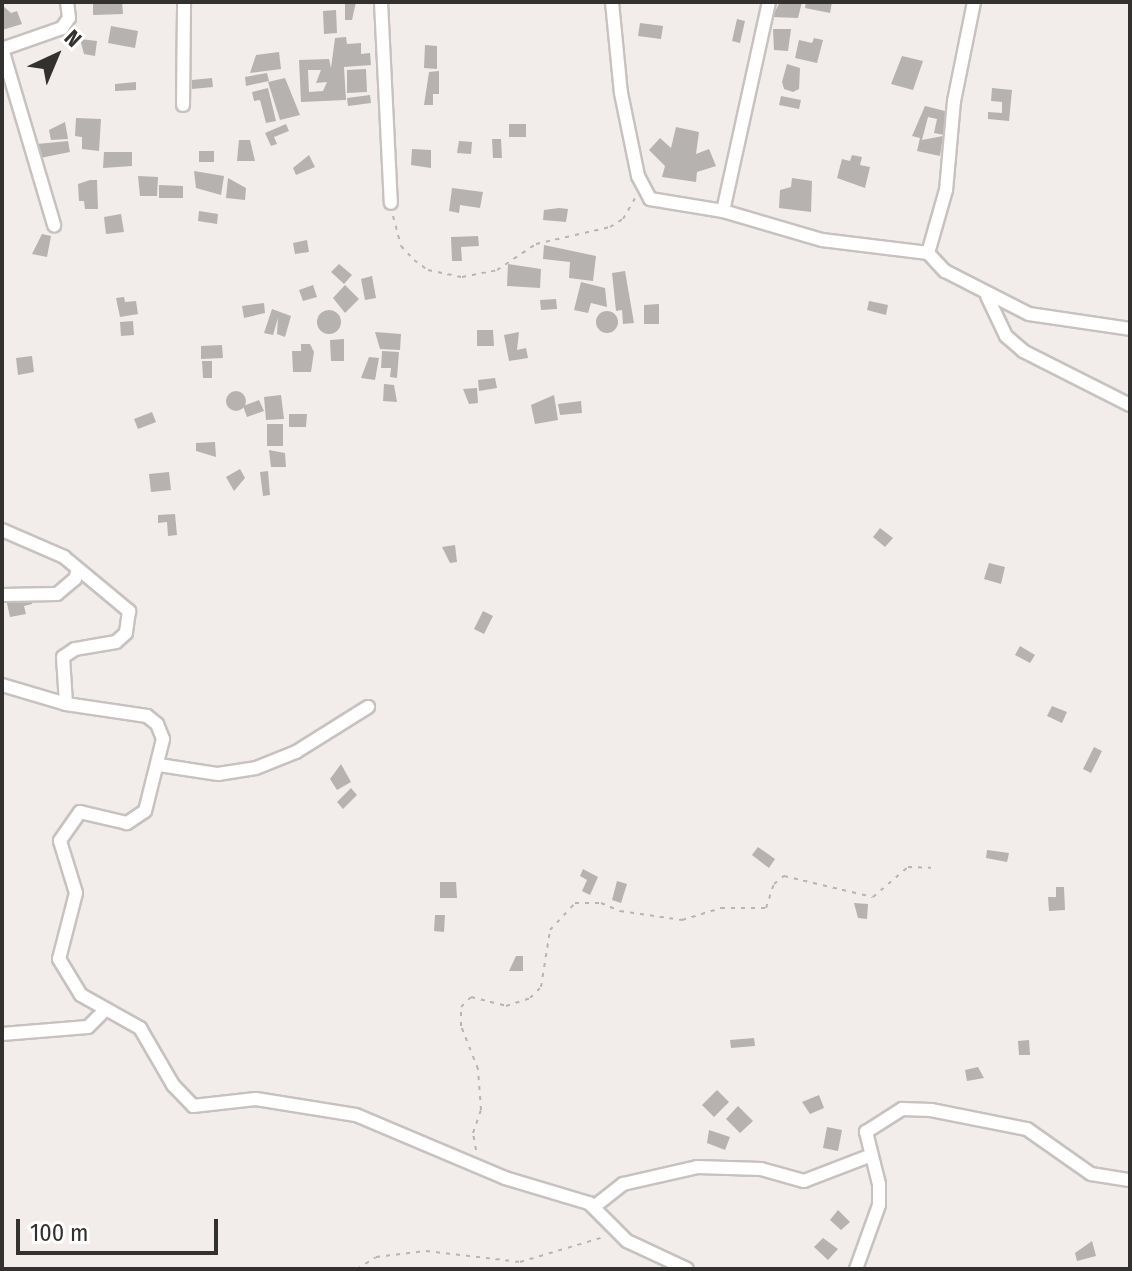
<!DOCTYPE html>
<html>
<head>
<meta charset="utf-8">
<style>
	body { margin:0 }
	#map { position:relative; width:1132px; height:1271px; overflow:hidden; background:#f2edea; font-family:"Fira Sans Condensed",sans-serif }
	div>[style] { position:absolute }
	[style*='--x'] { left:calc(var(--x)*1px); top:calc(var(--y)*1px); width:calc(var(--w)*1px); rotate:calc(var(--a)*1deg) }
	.building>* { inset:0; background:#b5b2af }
	.round { border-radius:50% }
	.path>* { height:2px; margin-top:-1px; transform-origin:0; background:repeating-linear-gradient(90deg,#b8b4b2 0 4px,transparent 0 10px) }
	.roads { filter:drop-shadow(2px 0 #c7c2c0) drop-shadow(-2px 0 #c7c2c0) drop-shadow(0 2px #c7c2c0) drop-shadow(0 -2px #c7c2c0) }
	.minor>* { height:12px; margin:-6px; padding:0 6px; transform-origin:6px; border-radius:6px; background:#fff }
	span { translate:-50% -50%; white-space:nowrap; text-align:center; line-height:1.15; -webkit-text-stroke:6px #fff; paint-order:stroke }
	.frame { position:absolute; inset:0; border:4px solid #333130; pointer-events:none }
	.north { position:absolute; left:16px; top:16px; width:80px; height:80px; -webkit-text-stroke:6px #fff; paint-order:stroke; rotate:44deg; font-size:22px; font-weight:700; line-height:32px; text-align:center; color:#333130 }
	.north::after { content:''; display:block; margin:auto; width:28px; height:36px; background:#333130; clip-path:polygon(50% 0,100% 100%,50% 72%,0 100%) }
	.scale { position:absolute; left:16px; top:1219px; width:202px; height:36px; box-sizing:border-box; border:4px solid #333130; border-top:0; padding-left:10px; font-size:24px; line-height:28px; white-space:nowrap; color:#333130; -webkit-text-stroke:6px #fff; paint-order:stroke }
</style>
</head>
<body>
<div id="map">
	<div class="building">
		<div style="clip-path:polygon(93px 2px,122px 2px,123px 14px,93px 15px)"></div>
		<div style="clip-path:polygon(345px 2px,356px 2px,352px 20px,345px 20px)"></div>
		<div style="clip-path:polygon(780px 2px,802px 2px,798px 18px,772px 17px)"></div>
		<div style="clip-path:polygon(806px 2px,832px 2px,830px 13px,805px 8px)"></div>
		<div style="clip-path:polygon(2px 5px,11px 13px,17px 11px,22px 24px,2px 30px)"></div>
		<div style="clip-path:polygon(336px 10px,337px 33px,324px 34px,323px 11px)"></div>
		<div style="clip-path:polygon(737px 19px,745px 21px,740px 43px,732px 41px)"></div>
		<div style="clip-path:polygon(640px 23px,663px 26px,661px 39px,638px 36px)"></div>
		<div style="clip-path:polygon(111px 26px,138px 31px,135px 48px,108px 43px)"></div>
		<div style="clip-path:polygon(773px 29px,791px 29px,788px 51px,774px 50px)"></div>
		<div style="clip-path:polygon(evenodd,346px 37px,347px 44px,361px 43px,361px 54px,370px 53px,371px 65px,344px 67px,346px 100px,301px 102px,299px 60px,329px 59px,331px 68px,335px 38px,346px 37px,308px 70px,321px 70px,316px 83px,327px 82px,323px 91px,309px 92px,308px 70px)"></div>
		<div style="clip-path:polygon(814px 38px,823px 40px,817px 63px,795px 58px,799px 40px,812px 43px)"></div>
		<div style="clip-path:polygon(80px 39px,97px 41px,95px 56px,84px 54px)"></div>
		<div style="clip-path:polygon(425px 45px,437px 46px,437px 69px,424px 68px)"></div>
		<div style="clip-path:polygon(279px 52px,281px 69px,250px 73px,256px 55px)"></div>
		<div style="clip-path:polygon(902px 56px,923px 61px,913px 90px,891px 84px)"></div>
		<div style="clip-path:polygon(787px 64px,800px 68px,799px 89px,793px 92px,784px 89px,782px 82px)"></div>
		<div style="clip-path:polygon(366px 69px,367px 92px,347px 93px,347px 70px)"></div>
		<div style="clip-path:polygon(439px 71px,439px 94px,433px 94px,433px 105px,424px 105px,429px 72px)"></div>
		<div style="clip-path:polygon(267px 73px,269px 81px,246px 86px,245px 77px)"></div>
		<div style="clip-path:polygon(212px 78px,213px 87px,192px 89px,192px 80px)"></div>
		<div style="clip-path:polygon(285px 78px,300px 115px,280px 120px,268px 82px)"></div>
		<div style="clip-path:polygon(136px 82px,136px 90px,115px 91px,115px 84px)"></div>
		<div style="clip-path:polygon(268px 88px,276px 121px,266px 123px,260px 100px,254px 101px,252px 92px)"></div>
		<div style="clip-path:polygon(992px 88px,1012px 90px,1009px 121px,988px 119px,988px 112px,1002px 113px,1002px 102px,991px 101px)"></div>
		<div style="clip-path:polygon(370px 95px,371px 103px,348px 106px,347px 98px)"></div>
		<div style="clip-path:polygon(781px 96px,801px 100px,799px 109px,779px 105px)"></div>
		<div style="clip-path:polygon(925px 106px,949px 112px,944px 135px,934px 133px,937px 119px,928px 117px,922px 140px,943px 136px,940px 156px,917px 151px,920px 138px,912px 136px)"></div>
		<div style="clip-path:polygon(76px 118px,101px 119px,99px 151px,82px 149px,82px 137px,75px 136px)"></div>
		<div style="clip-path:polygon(65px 122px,68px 139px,51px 140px,49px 130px)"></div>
		<div style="clip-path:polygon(286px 124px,289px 131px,274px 137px,277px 144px,271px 146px,265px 133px)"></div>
		<div style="clip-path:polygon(509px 124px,526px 124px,526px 137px,509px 137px)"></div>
		<div style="clip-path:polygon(676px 127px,699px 132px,696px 154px,709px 149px,716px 166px,697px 172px,696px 182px,662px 177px,665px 166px,649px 150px,660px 138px,671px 148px)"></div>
		<div style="clip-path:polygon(492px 139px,501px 139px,502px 158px,493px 158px)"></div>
		<div style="clip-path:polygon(239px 140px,250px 140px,255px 161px,237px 161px)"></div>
		<div style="clip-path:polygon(68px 141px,70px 152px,40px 158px,37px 144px)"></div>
		<div style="clip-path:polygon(459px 141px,472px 142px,471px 154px,457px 153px)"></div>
		<div style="clip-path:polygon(412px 149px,431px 150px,431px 168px,411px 165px)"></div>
		<div style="clip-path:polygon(199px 151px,214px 151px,214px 162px,199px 162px)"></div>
		<div style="clip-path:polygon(104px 152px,132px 152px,132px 166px,103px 168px)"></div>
		<div style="clip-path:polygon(309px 155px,315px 167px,296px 175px,293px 168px)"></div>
		<div style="clip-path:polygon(852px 155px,862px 157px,860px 165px,870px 167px,865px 188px,837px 178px,842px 159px,850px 161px)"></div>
		<div style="clip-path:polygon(194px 171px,224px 176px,221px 195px,196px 188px)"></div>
		<div style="clip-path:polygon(138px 176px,158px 177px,157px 196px,140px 196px)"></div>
		<div style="clip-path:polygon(228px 178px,246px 188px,245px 200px,226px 198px)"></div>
		<div style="clip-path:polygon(792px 178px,812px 181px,811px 212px,779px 208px,780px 190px,791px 187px)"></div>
		<div style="clip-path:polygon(90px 180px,97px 180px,98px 209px,85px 209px,84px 201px,79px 201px,78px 184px)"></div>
		<div style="clip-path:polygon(159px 185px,183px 186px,183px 198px,159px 198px)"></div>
		<div style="clip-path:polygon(452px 188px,483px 192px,480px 208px,460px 205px,459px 213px,449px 211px)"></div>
		<div style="clip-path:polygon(559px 208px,568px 209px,566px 222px,543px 220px,544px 210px)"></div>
		<div style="clip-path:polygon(199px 211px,218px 214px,217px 224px,198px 221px)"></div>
		<div style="clip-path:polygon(121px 214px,124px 232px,106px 234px,104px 217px)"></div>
		<div style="clip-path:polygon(42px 234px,51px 236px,47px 257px,32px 254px)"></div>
		<div style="clip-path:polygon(478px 236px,479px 246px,461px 247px,462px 261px,452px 261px,451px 237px)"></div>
		<div style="clip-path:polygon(307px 240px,309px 252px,295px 254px,293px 243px)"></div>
		<div style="clip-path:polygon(544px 245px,596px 256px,593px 281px,569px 278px,570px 262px,543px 259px)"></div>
		<div style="clip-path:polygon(339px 264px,352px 275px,344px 284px,331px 272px)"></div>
		<div style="clip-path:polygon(508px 264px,541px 269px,540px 288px,507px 286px)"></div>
		<div style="clip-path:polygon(625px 271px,634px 323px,623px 324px,622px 310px,616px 311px,612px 273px)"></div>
		<div style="clip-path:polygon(372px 276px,376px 298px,365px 300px,361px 279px)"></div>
		<div style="clip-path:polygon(581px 282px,605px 288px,607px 307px,591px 303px,588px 313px,574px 310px)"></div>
		<div style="clip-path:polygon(313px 285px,317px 297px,303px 301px,299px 290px)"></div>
		<div style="clip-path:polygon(345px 285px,359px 299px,345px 313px,333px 298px)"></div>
		<div style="clip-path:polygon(124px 297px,125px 302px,136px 301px,138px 314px,120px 317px,116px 298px)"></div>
		<div style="clip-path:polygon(556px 299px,557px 309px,541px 310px,540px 300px)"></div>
		<div style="clip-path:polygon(869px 301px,888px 305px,886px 315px,867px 310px)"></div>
		<div style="clip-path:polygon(264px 303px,265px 313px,244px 318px,242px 306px)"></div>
		<div style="clip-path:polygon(659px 304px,659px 324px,644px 324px,644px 305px)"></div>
		<div style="clip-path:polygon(272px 309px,291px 316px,285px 337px,277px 334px,278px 318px,273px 335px,264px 333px)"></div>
		<div class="round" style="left:317px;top:310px;width:24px;height:24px"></div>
		<div class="round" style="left:596px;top:311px;width:22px;height:22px"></div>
		<div style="clip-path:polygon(133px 321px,134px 335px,121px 336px,120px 322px)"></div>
		<div style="clip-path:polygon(477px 330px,493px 330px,494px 346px,477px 346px)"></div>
		<div style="clip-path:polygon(375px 332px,401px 334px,400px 350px,380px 349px)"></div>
		<div style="clip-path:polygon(519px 332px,517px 350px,526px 348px,528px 358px,509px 361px,504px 335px)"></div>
		<div style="clip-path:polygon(344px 339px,344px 361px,331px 361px,330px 340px)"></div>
		<div style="clip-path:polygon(301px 344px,310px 344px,314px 352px,311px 372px,293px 372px,292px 351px,301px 351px)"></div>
		<div style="clip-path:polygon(222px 345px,223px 358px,201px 359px,201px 346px)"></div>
		<div style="clip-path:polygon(382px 351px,399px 352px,397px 378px,390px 377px,391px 368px,381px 368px)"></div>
		<div style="clip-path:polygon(32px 356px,34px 372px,18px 375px,16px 358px)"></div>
		<div style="clip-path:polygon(369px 357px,379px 358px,375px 380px,361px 378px)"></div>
		<div style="clip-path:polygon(202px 361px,212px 361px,212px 378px,203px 378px)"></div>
		<div style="clip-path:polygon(495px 378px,497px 388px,479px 391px,478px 380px)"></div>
		<div style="clip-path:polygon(384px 384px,394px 385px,397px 402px,383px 401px)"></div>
		<div style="clip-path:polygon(477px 388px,478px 403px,469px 404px,463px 389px)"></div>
		<div class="round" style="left:226px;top:391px;width:20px;height:20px"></div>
		<div style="clip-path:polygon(281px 395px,284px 419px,266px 420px,264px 397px)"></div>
		<div style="clip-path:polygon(554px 395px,558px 420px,535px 424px,531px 405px)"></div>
		<div style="clip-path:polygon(259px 400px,264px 411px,247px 417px,243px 406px)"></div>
		<div style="clip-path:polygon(581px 401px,582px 413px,560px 415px,558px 404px)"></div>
		<div style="clip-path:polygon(152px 412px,156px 422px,138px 429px,134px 419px)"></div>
		<div style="clip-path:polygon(289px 414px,307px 414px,306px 427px,289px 427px)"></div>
		<div style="clip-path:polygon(267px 424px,283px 424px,283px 446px,267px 446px)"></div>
		<div style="clip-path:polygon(215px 442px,216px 457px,196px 451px,196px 443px)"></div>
		<div style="clip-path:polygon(269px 450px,285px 453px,286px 467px,271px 467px)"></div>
		<div style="clip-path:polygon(240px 469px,245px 478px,234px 491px,226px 477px)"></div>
		<div style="clip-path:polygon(268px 471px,270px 495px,263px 496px,260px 472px)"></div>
		<div style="clip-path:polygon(169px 472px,171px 490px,151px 492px,149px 474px)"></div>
		<div style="clip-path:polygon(175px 514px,177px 535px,168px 536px,167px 522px,158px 523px,158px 515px)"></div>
		<div style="clip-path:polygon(880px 528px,893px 538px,885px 547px,873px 537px)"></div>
		<div style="clip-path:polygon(455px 545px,457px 562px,450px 563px,442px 547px)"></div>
		<div style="clip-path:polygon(989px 563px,1005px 567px,1001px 584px,984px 579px)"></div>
		<div style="clip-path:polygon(30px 594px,32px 604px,24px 606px,26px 614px,10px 617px,6px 599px)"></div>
		<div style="clip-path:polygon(483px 611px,493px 616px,484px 634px,474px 629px)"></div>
		<div style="clip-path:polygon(1020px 646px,1035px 655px,1030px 663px,1015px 655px)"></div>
		<div style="clip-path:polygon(1052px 706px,1067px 712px,1062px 723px,1047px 716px)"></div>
		<div style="clip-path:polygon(1094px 747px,1102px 751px,1091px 773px,1083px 769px)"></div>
		<div style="clip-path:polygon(341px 764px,351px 782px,337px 790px,330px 779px)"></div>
		<div style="clip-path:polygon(351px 788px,357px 795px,343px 809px,337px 802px)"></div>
		<div style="clip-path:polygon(758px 847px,775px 859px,769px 868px,752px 855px)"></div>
		<div style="clip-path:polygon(987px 850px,1009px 853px,1007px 862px,986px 858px)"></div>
		<div style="clip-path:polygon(583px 869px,598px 877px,590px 895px,582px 891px,587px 880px,580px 876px)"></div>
		<div style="clip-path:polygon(617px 881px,627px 884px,621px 903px,612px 900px)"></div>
		<div style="clip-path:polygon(440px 882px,456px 882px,457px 898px,440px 898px)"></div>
		<div style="clip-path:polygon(1056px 887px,1064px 887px,1065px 910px,1049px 911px,1048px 897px,1056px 897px)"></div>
		<div style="clip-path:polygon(854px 903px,868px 904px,867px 919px,858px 918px)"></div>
		<div style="clip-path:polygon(435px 915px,445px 915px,444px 932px,434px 931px)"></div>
		<div style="clip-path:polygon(516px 956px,523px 956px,523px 971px,509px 971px)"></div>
		<div style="clip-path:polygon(754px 1038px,755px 1046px,731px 1048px,730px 1040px)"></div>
		<div style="clip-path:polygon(1029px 1040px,1030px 1055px,1019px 1055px,1018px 1041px)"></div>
		<div style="clip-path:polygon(978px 1067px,984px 1078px,967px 1081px,965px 1070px)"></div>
		<div style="clip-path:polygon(717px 1090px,729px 1102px,714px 1117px,702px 1105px)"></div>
		<div style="clip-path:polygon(819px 1095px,824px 1108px,810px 1114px,802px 1102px)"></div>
		<div style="clip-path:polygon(738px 1106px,753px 1121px,740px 1133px,726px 1119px)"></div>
		<div style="clip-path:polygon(827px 1127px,842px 1130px,838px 1151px,823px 1148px)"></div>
		<div style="clip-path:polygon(709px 1130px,730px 1137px,725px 1150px,707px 1143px)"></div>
		<div style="clip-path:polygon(838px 1210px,850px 1222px,841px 1230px,830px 1220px)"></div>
		<div style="clip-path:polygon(823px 1238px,838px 1249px,828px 1260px,814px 1247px)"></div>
		<div style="clip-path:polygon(1092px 1241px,1096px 1256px,1077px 1261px,1075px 1253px)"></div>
	</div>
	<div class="path">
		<div style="--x:393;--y:216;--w:31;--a:75"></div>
		<div style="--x:401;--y:246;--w:19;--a:47"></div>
		<div style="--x:414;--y:260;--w:17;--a:36"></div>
		<div style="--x:428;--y:270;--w:35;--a:12"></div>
		<div style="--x:462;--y:277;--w:36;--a:-11"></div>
		<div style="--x:497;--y:270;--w:47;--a:-33.7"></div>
		<div style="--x:536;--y:244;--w:76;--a:-12.9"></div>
		<div style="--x:610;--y:227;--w:15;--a:-32"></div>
		<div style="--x:623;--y:219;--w:24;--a:-60"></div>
		<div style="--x:476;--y:1150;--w:17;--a:-100"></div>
		<div style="--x:473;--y:1133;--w:24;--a:-71"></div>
		<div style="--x:481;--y:1110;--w:41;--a:-94.2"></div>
		<div style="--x:478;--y:1069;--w:46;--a:-111.6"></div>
		<div style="--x:461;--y:1026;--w:19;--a:-90"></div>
		<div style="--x:461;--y:1007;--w:14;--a:-45"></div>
		<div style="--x:471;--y:997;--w:36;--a:14"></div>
		<div style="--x:506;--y:1006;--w:25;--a:-18"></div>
		<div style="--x:530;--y:998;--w:16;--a:-45"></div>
		<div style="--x:541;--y:987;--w:58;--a:-81"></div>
		<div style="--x:550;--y:930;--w:37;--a:-47"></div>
		<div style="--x:575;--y:903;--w:26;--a:0"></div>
		<div style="--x:601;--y:903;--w:21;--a:23"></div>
		<div style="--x:620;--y:911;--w:63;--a:8.3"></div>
		<div style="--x:682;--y:920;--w:41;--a:-17.1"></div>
		<div style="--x:721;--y:908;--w:45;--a:0"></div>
		<div style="--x:766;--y:908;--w:25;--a:-72"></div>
		<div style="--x:774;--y:884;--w:13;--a:-39"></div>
		<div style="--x:784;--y:876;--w:91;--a:13.3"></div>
		<div style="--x:873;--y:897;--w:46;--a:-40.6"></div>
		<div style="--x:908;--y:867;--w:23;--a:2"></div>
		<div style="--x:357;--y:1269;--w:22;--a:-32"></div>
		<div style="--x:376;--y:1257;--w:50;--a:-6.8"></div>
		<div style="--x:426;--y:1251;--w:95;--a:6.7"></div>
		<div style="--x:520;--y:1262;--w:88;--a:-16.6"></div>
	</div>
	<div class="roads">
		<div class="minor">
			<div style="--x:381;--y:2;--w:201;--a:87.2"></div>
			<div style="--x:612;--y:2;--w:91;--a:84.4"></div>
			<div style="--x:621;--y:93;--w:85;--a:78.4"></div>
			<div style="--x:638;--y:176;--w:26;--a:62"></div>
			<div style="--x:650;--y:199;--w:74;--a:9.3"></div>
			<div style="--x:723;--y:211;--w:103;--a:16.3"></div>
			<div style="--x:822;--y:240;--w:107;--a:7"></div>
			<div style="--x:974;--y:2;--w:101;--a:101.4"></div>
			<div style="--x:954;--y:101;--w:89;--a:95.1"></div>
			<div style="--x:946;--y:190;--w:66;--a:105.9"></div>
			<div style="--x:928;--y:253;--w:25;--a:47"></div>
			<div style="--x:945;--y:271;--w:94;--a:27.1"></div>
			<div style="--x:1029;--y:314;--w:102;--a:8.4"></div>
			<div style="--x:2;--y:49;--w:184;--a:73.5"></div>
			<div style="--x:2;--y:49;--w:64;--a:-19.3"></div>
			<div style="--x:62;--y:28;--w:12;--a:-55"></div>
			<div style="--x:69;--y:18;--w:16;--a:-97"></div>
			<div style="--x:183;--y:105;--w:103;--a:-89.4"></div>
			<div style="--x:723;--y:211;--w:214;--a:-77.6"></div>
			<div style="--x:987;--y:296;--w:44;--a:64.6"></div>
			<div style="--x:1006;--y:336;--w:23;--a:41"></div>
			<div style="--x:1023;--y:351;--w:120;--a:26.8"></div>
			<div style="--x:2;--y:530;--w:68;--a:23.5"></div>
			<div style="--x:64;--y:557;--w:85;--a:39.7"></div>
			<div style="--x:129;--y:611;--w:22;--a:98"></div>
			<div style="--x:126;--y:633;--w:13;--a:138"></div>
			<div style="--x:116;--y:642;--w:42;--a:170.3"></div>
			<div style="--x:75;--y:649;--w:14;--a:146"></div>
			<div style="--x:63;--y:657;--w:47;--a:86.3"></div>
			<div style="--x:66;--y:704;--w:82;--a:8.4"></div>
			<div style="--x:147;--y:716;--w:13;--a:39"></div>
			<div style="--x:157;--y:724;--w:16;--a:68"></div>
			<div style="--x:163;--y:739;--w:74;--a:104"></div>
			<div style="--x:145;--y:811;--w:22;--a:146"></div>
			<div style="--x:127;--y:823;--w:48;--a:-166.8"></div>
			<div style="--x:80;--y:812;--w:35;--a:125"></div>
			<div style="--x:60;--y:841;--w:54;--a:72.9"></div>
			<div style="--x:76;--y:893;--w:68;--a:104.4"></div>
			<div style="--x:59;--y:959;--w:42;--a:58.6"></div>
			<div style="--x:81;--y:995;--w:68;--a:29.2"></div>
			<div style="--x:140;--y:1028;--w:66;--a:59.9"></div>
			<div style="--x:173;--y:1085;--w:29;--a:46"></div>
			<div style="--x:193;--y:1106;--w:63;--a:-6.3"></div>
			<div style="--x:256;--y:1099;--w:101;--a:9.1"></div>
			<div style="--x:356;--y:1115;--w:162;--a:22.9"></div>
			<div style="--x:505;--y:1178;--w:88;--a:16.6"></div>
			<div style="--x:589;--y:1203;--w:54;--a:45"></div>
			<div style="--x:627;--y:1241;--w:66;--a:25"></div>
			<div style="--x:2;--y:595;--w:55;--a:-1"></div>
			<div style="--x:57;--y:594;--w:23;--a:-40"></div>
			<div style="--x:75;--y:579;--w:9;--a:-72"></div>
			<div style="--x:2;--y:685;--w:67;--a:16.5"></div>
			<div style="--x:159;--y:765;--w:60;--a:8.7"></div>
			<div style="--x:218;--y:774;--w:38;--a:-9"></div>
			<div style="--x:256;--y:768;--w:43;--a:-21.8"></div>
			<div style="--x:296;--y:752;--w:85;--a:-32"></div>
			<div style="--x:2;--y:1034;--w:86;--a:-4.7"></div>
			<div style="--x:88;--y:1027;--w:24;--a:-45"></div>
			<div style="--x:595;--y:1206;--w:36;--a:-38"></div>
			<div style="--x:623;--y:1184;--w:76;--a:-12.9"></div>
			<div style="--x:697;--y:1167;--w:64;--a:1.8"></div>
			<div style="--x:761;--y:1169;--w:45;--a:15.6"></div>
			<div style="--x:804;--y:1181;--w:70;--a:-21"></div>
			<div style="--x:856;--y:1269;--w:68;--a:-70.2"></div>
			<div style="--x:879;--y:1205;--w:21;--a:-90"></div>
			<div style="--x:879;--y:1184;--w:54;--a:-104"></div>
			<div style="--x:866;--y:1132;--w:43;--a:-32.6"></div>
			<div style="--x:902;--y:1109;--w:29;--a:2"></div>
			<div style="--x:931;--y:1110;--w:98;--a:11.2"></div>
			<div style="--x:1027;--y:1129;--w:78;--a:35.1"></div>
			<div style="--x:1091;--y:1174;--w:39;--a:9"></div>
		</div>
	</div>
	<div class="frame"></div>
	<div class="north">N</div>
	<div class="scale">100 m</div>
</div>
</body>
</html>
